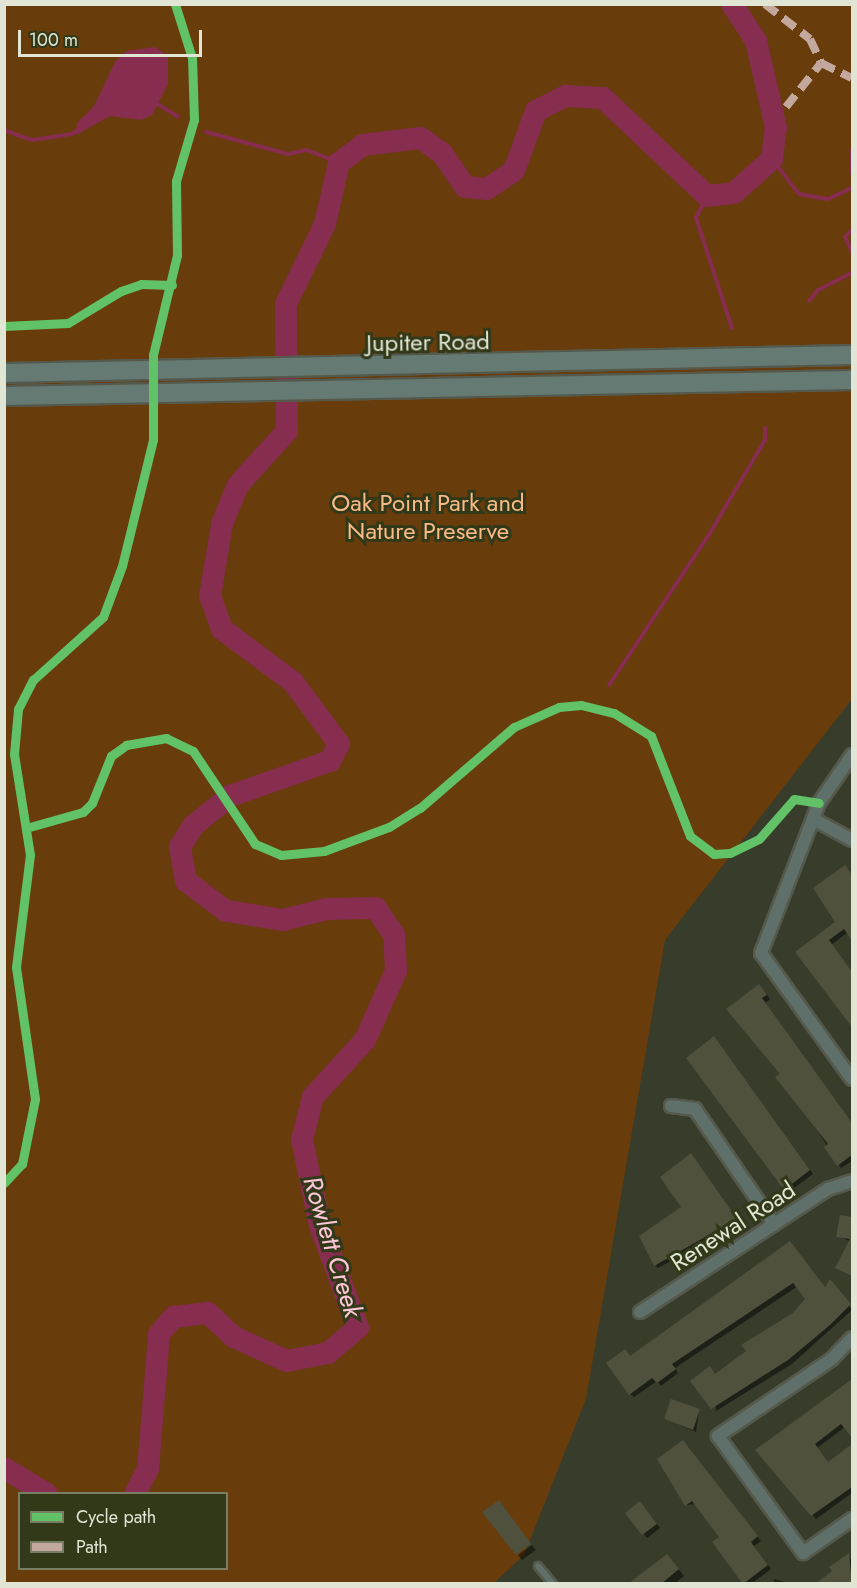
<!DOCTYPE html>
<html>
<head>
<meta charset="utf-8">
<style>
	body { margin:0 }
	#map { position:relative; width:857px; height:1588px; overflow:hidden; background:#383c2b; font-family:Jost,sans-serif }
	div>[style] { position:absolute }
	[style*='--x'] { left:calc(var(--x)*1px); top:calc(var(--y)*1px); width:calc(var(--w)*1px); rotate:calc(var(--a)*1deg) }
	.green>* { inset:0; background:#683c0b }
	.water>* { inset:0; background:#862d50 }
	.shadow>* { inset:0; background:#0007 }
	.stream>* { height:4px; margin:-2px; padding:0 2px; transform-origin:2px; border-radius:2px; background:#862d50 }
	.river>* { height:22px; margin:-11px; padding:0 11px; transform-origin:11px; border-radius:11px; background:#862d50 }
	.building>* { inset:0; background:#50513d }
	.roads { filter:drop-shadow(2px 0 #55594b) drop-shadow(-2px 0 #55594b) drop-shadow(0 2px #55594b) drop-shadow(0 -2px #55594b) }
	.service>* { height:6px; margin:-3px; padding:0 3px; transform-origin:3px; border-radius:3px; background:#5f706a }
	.minor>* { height:12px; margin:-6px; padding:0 6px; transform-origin:6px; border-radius:6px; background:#5f706a }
	.secondary>* { height:18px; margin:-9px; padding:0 9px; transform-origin:9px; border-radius:9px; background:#657a73 }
	.quiet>* { height:8px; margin-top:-4px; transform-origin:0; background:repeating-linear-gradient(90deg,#c3a89e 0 15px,transparent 0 23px) }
	.cycleway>* { height:9px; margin:-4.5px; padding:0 4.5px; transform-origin:4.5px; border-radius:4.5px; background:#61c268 }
	span { translate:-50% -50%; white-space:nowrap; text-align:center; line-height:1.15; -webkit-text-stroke:6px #323919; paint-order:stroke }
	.street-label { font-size:24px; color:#e0e6d3 }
	.park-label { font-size:24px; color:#faba86 }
	.water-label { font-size:26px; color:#ffc7d7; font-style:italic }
	.frame { position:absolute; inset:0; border:6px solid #e0e6d3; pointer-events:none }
	.legend { position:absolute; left:18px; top:1492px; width:210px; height:78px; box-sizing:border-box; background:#323919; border:2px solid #787e63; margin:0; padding:8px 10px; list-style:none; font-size:18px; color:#e0e6d3 }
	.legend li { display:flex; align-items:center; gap:12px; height:30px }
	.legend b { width:30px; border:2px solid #787e63 }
	.scale { position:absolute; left:18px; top:30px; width:184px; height:27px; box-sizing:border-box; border:3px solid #e0e6d3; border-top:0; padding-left:8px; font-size:18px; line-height:21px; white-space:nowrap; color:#e0e6d3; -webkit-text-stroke:4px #323919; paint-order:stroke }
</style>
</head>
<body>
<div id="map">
	<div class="green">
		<div style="clip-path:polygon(evenodd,5px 5px,852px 5px,852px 699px,665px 940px,586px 1399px,524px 1555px,494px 1583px,5px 1584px,5px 5px,20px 1494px,226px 1494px,226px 1568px,20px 1568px,20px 1494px)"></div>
	</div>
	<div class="water">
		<div style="clip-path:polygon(155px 47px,168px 56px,168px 84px,152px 115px,141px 120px,110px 116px,76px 135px,77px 123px,94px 106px,115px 62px,126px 51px)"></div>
	</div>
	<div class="shadow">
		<div style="clip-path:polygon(848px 870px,852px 939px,848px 932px,831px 945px,852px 973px,852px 1025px,797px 953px,837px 923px)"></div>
		<div style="clip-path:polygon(763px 990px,770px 999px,765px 1003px,852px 1128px,852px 1161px,841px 1168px,782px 1074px,728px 1009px)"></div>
		<div style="clip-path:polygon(718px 1042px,813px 1174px,789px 1192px,785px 1189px)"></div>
		<div style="clip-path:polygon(694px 1159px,739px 1223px,658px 1268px,655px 1265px,683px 1207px)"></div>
		<div style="clip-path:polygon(841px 1217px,852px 1219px,852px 1242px,838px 1236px)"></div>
		<div style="clip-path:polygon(790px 1243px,826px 1289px,833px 1284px,852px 1310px,792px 1364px,716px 1411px,715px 1375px,794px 1315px,807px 1299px,798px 1286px,675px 1368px,678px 1373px,661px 1386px,657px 1381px,634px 1397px,630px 1394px,631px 1357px)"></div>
		<div style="clip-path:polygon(852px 1380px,852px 1436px,845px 1427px,817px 1448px,828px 1463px,852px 1446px,852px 1493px,816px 1519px,757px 1450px)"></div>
		<div style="clip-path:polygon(699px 1411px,696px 1432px,665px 1419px)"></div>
		<div style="clip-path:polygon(687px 1445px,761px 1541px,754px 1546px,771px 1569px,751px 1584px,743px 1584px,721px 1538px,696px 1504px,686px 1505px,659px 1460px)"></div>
		<div style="clip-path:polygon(644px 1507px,660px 1528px,647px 1538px,627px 1513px)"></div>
		<div style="clip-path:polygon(532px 1545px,536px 1550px,522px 1560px,518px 1555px)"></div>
		<div style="clip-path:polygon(667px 1555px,684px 1576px,674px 1584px,636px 1584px)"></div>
		<div style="clip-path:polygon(852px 1557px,852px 1584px,817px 1584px)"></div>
		<div style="clip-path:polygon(774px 1579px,792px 1584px,774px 1584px)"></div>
	</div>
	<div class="stream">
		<div style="--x:156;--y:103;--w:26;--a:32"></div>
		<div style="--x:4;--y:130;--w:30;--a:20"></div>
		<div style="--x:32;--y:140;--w:40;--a:-8.5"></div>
		<div style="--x:72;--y:134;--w:10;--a:-37"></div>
		<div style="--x:206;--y:132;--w:85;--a:15"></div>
		<div style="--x:288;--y:154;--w:19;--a:-12"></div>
		<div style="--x:307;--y:150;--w:35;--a:22"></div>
		<div style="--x:852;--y:150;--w:23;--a:90"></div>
		<div style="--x:772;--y:159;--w:44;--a:52.4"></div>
		<div style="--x:799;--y:194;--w:29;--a:10"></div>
		<div style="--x:828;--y:199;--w:26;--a:-25"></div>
		<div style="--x:707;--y:196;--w:25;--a:117"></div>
		<div style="--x:696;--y:218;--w:116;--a:71.9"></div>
		<div style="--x:852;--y:230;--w:10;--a:135"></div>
		<div style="--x:845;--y:237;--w:17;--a:65"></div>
		<div style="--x:809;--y:301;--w:14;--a:-51"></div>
		<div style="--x:818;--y:290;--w:38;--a:-27"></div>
		<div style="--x:609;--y:685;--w:182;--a:-56.4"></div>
		<div style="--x:710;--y:533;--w:108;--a:-59.4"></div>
		<div style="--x:765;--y:440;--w:12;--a:-90"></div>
	</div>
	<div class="river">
		<div style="--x:4;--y:1468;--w:50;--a:31.2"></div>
		<div style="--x:135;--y:1494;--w:28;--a:-63"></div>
		<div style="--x:148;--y:1469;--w:135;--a:-85.3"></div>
		<div style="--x:159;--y:1334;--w:23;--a:-49"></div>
		<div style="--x:174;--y:1317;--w:34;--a:-7"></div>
		<div style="--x:208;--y:1313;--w:35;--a:43"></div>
		<div style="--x:234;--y:1337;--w:58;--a:24.4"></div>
		<div style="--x:287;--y:1361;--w:42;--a:-11"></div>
		<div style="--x:328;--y:1353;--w:39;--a:-40"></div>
		<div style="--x:358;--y:1328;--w:109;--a:-110.4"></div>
		<div style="--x:320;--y:1226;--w:88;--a:-101.8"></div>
		<div style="--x:302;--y:1140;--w:44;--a:-75.7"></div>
		<div style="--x:313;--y:1097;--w:77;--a:-47.6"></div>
		<div style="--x:365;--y:1040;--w:76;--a:-65.8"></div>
		<div style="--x:396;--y:971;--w:36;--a:-93"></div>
		<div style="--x:394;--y:935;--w:32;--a:-124"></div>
		<div style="--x:376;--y:908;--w:49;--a:178.8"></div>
		<div style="--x:327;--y:909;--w:45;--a:166"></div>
		<div style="--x:283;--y:920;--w:58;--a:-171"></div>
		<div style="--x:226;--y:911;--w:50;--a:-143.1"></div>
		<div style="--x:186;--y:881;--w:35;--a:-100"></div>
		<div style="--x:180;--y:847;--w:25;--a:-58"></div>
		<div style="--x:193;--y:826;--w:48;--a:-39"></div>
		<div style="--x:230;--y:796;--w:106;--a:-19.3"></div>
		<div style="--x:330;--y:761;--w:19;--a:-62"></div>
		<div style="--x:339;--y:744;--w:77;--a:-126.6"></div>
		<div style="--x:293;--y:682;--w:89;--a:-143.3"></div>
		<div style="--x:222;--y:629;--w:35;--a:-110"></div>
		<div style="--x:210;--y:596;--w:73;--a:-80.5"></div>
		<div style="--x:222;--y:524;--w:42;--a:-67.7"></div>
		<div style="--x:238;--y:485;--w:73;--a:-47.8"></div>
		<div style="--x:287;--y:431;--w:127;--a:-90.5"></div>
		<div style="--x:286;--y:304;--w:89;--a:-64"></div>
		<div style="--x:325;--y:224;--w:63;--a:-77.1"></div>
		<div style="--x:339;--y:163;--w:30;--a:-37"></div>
		<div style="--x:363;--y:145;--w:58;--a:-6.9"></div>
		<div style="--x:421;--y:138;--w:26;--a:36"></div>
		<div style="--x:442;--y:153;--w:41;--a:55.9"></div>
		<div style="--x:465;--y:187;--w:22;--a:5"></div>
		<div style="--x:487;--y:189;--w:32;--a:-34"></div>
		<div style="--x:514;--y:171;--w:64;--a:-69.9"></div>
		<div style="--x:536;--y:111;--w:34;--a:-27"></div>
		<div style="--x:566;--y:96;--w:37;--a:3"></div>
		<div style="--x:603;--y:98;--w:143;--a:43.3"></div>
		<div style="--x:707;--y:196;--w:27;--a:-6"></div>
		<div style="--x:734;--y:193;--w:51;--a:-41.8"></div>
		<div style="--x:772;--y:159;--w:31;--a:-83"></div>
		<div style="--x:776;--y:128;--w:89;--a:-102.9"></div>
		<div style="--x:756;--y:41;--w:44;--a:-123"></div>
	</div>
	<div class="building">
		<div style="clip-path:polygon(845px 865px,852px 875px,852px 941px,844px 929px,829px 940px,852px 972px,852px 1027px,795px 952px,835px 922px,813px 888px)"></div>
		<div style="clip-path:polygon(759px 984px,767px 995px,762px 998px,852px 1123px,852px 1155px,837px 1166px,824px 1147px,828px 1144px,775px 1077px,780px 1074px,726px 1009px)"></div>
		<div style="clip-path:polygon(714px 1036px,810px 1170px,784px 1190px,686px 1058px)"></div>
		<div style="clip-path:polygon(691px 1153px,737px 1219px,654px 1266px,639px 1236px,681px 1207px,660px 1177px)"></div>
		<div style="clip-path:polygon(840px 1215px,852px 1217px,852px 1276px,835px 1268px,850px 1239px,836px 1237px)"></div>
		<div style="clip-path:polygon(790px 1241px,825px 1287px,830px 1279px,851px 1304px,830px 1325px,788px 1360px,711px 1409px,690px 1381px,710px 1366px,715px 1374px,746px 1351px,741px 1345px,793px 1313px,805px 1299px,793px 1283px,672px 1364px,676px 1369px,657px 1383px,652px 1378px,629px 1395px,606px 1363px,625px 1349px,630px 1356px)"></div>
		<div style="clip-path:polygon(852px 1379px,852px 1438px,841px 1424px,815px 1444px,828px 1462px,852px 1444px,852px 1487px,811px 1516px,755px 1450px)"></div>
		<div style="clip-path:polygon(671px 1399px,700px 1409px,693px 1430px,664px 1419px)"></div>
		<div style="clip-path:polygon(683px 1440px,758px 1536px,751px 1542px,768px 1565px,743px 1584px,712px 1542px,719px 1537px,692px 1501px,685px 1506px,657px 1459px)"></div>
		<div style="clip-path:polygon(499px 1500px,531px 1544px,516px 1555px,482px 1512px)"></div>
		<div style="clip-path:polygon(640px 1501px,657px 1524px,642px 1535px,625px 1513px)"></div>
		<div style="clip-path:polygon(849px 1553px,852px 1584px,815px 1584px,832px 1571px,829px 1567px)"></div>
		<div style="clip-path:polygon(667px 1554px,679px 1569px,661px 1584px,628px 1584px)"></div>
	</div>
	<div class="roads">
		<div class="service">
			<div style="--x:538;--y:1566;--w:23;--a:50"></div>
		</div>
		<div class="minor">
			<div style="--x:852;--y:755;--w:58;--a:124.5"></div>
			<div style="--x:819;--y:803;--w:161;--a:111.1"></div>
			<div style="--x:761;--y:953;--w:155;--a:54.2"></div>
			<div style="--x:813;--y:819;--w:44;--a:28.3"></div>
			<div style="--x:671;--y:1106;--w:24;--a:7"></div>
			<div style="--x:695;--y:1109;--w:140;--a:55.5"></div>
			<div style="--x:640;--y:1312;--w:225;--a:-33.2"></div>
			<div style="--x:828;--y:1189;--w:25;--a:-18"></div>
			<div style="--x:852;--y:1338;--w:29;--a:134"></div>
			<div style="--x:832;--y:1359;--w:138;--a:146"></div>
			<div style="--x:718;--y:1436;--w:145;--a:54"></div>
			<div style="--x:803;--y:1553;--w:60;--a:-34.8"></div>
		</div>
		<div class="secondary">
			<div style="--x:4;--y:373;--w:848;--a:-1.22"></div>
			<div style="--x:4;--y:396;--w:848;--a:-1.08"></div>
		</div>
	</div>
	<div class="quiet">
		<div style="--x:765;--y:4;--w:57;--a:37.9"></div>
		<div style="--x:810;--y:39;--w:26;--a:65"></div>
		<div style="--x:821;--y:63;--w:34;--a:26"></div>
		<div style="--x:786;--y:107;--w:56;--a:-51.5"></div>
	</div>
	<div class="cycleway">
		<div style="--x:4;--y:326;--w:64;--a:-2.7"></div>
		<div style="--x:68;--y:323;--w:62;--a:-31.1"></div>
		<div style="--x:121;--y:291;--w:21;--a:-19"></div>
		<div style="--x:141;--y:284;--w:31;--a:2"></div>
		<div style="--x:26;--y:828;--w:59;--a:-15.7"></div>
		<div style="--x:83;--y:812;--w:13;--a:-45"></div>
		<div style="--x:92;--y:803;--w:51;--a:-68"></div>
		<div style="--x:111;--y:756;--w:19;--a:-36"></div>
		<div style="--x:126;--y:745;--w:41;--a:-9.9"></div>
		<div style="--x:166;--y:738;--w:30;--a:26"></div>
		<div style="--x:193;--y:751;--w:112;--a:56.3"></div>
		<div style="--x:255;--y:844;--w:28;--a:23"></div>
		<div style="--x:281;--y:855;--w:43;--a:-5.3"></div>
		<div style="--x:324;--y:851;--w:69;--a:-20.3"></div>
		<div style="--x:389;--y:827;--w:36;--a:-32"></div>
		<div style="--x:420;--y:808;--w:124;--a:-40.8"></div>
		<div style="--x:514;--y:727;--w:49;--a:-24"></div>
		<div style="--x:559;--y:707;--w:22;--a:-5"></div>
		<div style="--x:581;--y:705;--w:34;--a:14"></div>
		<div style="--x:614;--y:713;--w:44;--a:31.9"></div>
		<div style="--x:651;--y:736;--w:107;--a:68.7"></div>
		<div style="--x:690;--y:836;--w:30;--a:37"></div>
		<div style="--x:714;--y:854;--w:16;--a:-4"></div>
		<div style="--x:730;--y:853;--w:32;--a:-26"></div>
		<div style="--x:759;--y:839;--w:53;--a:-48.8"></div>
		<div style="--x:794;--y:799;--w:25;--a:9"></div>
		<div style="--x:4;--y:1183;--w:26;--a:-47"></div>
		<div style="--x:22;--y:1164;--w:66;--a:-78.7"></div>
		<div style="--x:35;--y:1099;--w:133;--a:-98.2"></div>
		<div style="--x:16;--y:967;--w:113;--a:-82.9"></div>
		<div style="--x:30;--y:855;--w:102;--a:-99"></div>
		<div style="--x:14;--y:754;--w:45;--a:-84.9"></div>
		<div style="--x:18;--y:709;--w:33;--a:-63"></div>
		<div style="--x:33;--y:680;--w:94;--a:-42"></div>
		<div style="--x:103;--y:617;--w:54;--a:-69.6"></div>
		<div style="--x:122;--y:566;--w:130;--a:-76.2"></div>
		<div style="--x:153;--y:440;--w:85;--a:-90"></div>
		<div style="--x:153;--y:355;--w:103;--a:-76.5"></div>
		<div style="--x:177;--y:255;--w:74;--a:-90.8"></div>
		<div style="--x:176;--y:181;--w:64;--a:-73.6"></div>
		<div style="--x:194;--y:120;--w:62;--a:-91.8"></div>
		<div style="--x:192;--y:58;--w:57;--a:-107.5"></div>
	</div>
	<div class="street-label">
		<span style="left:428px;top:342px;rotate:-1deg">Jupiter Road</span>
		<span style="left:733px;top:1226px;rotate:-33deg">Renewal Road</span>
	</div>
	<div class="park-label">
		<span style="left:428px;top:517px">Oak Point Park and<br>Nature Preserve</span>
	</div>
	<div class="water-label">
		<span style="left:332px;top:1247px;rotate:73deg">Rowlett Creek</span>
	</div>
	<div class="frame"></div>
	<ul class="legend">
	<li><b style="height:8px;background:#61c268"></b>Cycle path</li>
	<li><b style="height:8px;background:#c3a89e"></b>Path</li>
	</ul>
	<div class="scale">100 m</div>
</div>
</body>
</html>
